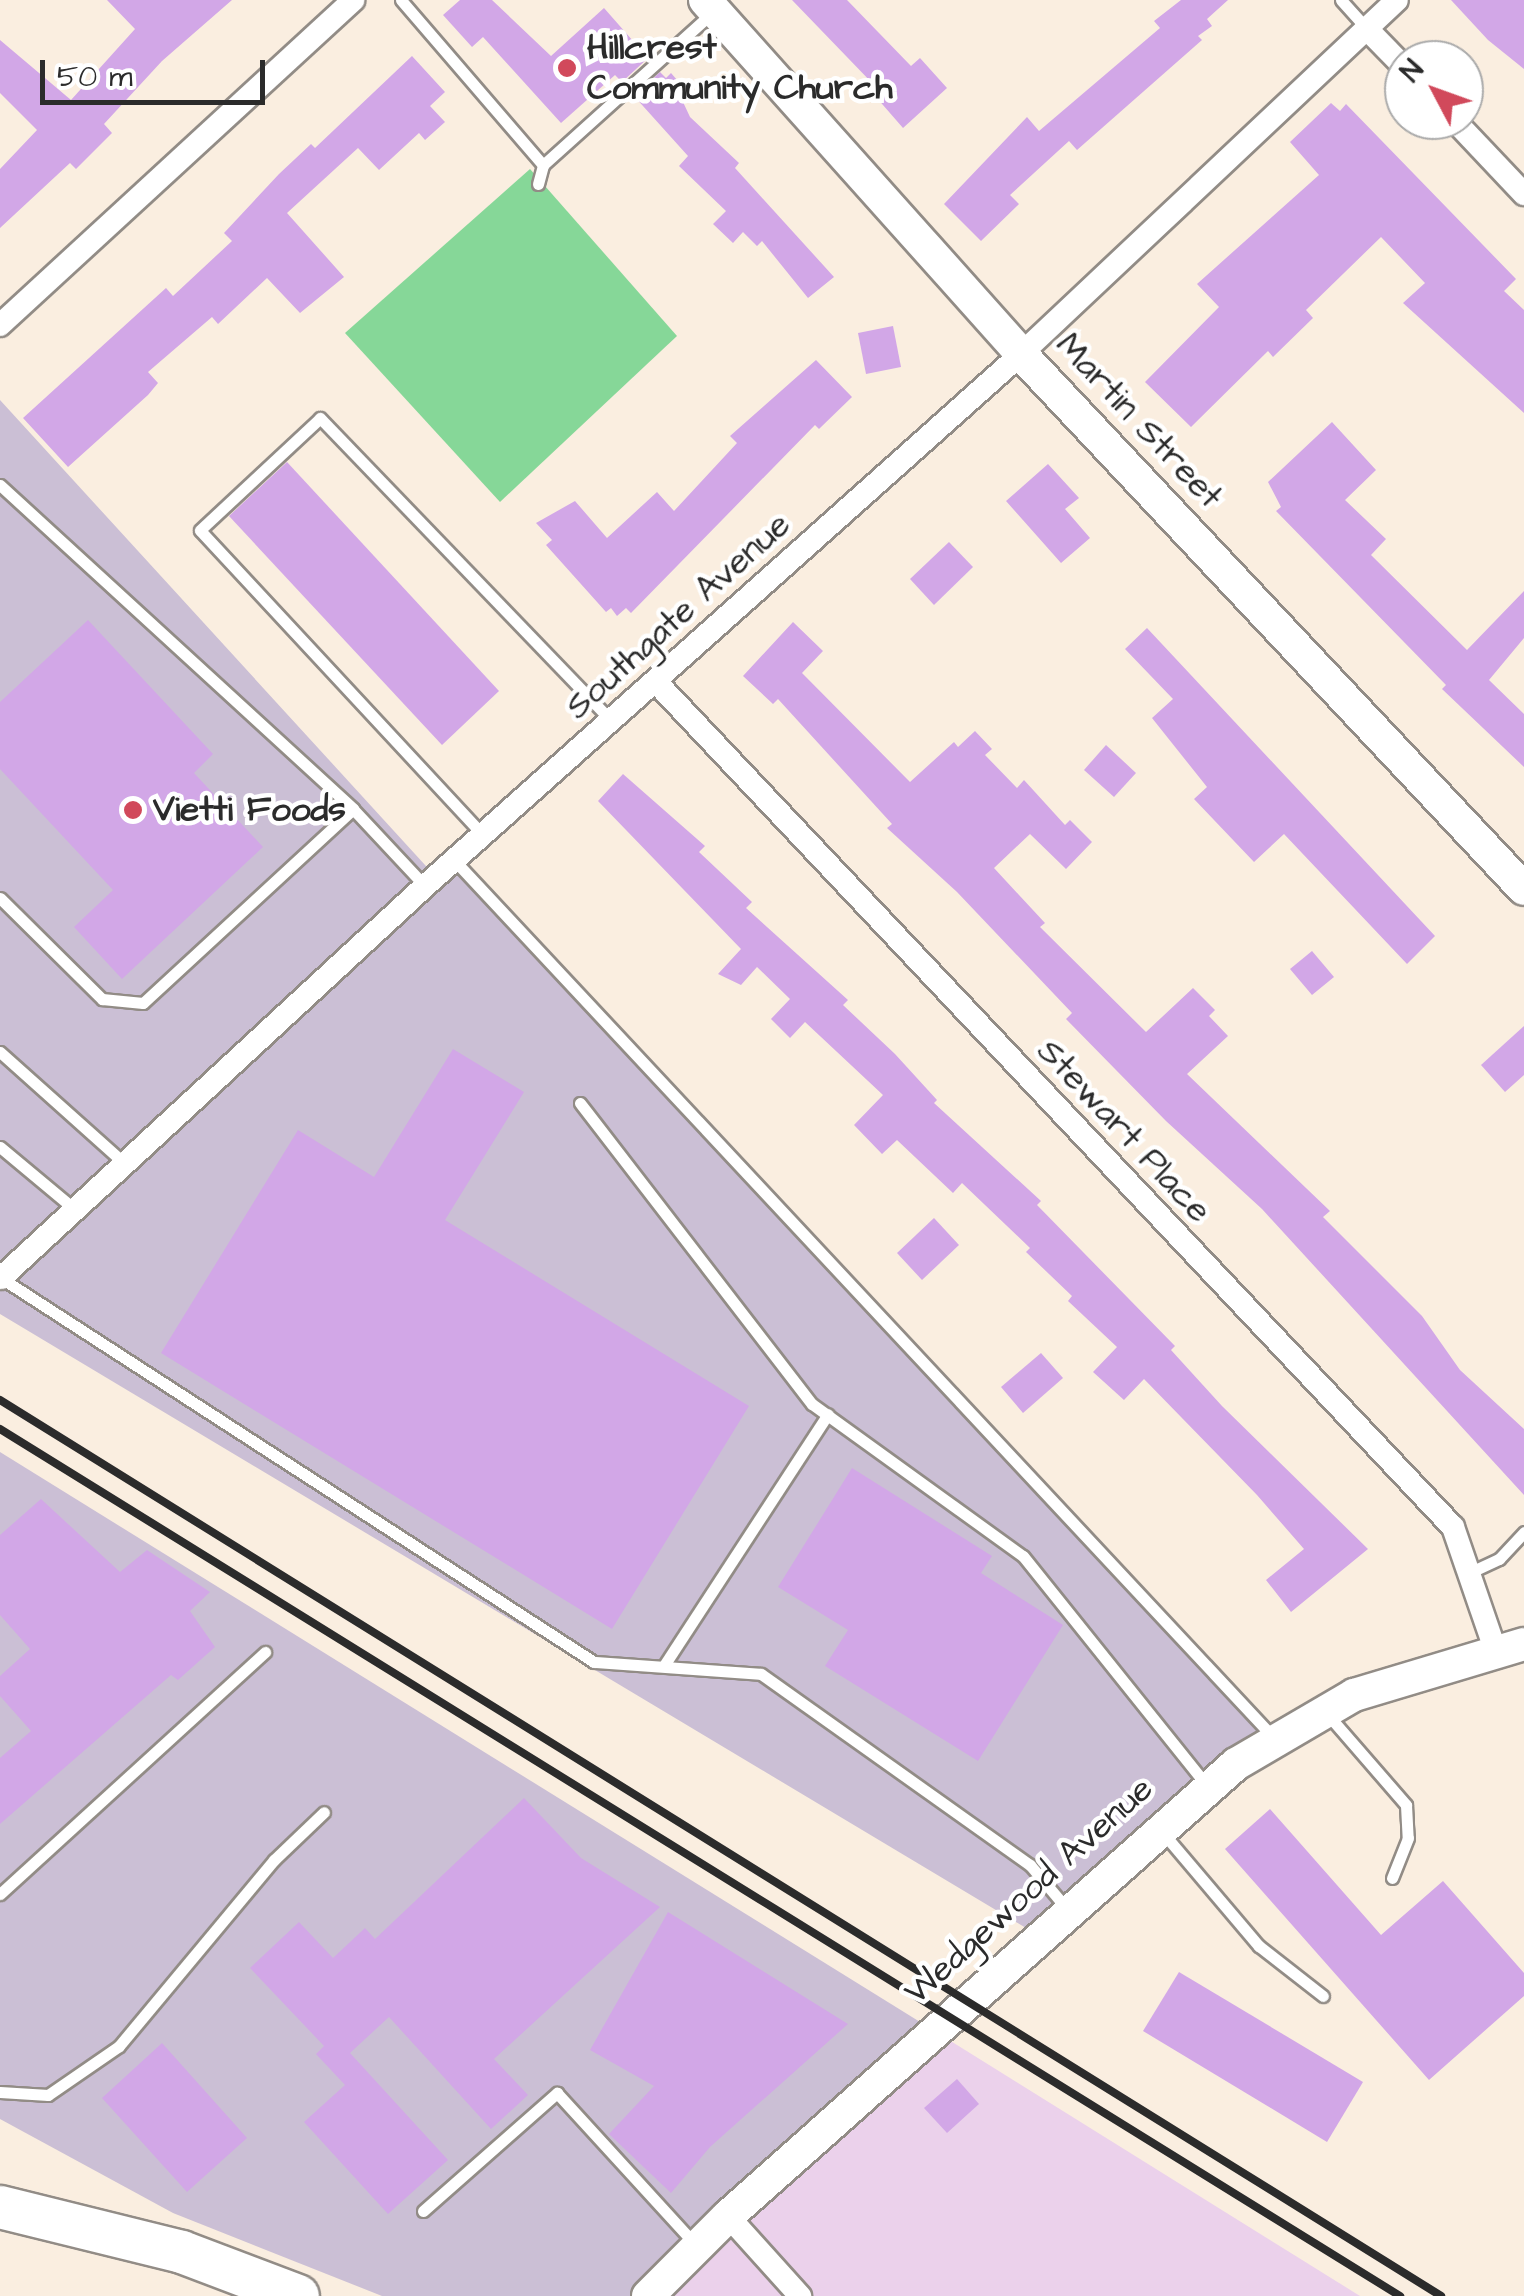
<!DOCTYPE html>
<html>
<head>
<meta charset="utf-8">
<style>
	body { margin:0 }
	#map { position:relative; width:1524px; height:2296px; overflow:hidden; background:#faeee0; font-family:"Architects Daughter",sans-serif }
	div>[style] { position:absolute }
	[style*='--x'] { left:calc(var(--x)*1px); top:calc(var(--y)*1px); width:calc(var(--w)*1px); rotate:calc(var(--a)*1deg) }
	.built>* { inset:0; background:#ebd1eb }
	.industrial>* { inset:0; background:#cbbfd5 }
	.green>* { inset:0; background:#86d798 }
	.building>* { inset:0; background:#d2a7e7 }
	.roads { filter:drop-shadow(2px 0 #928c86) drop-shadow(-2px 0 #928c86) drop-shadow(0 2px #928c86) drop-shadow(0 -2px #928c86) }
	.lane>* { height:11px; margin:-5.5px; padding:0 5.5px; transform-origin:5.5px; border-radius:5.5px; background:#fff }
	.street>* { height:22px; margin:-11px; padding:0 11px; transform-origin:11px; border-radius:11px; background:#fff }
	.secondary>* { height:32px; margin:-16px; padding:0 16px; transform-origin:16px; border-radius:16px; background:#fff }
	.highway>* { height:42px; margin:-21px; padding:0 21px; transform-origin:21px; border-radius:21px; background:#fff }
	.rail>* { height:8px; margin:-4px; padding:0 4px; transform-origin:4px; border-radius:4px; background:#2b2b2b }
	.dots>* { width:28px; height:28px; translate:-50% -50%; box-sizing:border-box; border:5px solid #fff; border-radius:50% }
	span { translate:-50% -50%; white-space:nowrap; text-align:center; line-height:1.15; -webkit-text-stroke:9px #fff; paint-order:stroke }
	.poi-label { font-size:35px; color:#2b2b2b; font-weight:700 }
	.left { translate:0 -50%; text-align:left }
	.street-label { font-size:35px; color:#2b2b2b }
	.north { position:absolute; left:1384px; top:40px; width:100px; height:100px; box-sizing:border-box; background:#fff; border:2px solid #aaa; border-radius:50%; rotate:311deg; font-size:28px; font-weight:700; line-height:40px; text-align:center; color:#2b2b2b }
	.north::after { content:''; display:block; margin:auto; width:35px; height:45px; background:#d1495b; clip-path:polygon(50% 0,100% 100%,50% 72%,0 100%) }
	.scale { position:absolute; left:40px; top:60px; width:225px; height:45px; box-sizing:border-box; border:5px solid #2b2b2b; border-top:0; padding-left:12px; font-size:30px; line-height:35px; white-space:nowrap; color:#2b2b2b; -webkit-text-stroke:8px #fff; paint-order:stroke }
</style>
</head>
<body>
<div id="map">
	<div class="built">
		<div style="clip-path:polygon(933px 2030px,1360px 2296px,648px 2296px)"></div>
	</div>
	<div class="industrial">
		<div style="clip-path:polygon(0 400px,436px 877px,455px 861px,1274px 1738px,1041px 1937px,0 1314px)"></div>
		<div style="clip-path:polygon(0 1452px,933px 2030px,648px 2296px,382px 2296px,173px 2213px,0 2119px)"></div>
	</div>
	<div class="green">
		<div style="clip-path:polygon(530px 169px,677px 336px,500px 502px,345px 333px)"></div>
	</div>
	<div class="building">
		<div style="clip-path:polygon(107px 0,232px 0,162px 61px,104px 124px,112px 133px,76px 169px,70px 163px,0 228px,0 169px,37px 130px,0 93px,0 40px,71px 100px,135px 29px)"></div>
		<div style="clip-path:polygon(460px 0,492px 0,551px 56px,604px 8px,648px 58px,622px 82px,615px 75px,561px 123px,483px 37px,472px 47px,443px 15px)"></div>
		<div style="clip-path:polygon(792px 0,847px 0,911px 66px,920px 58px,947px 88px,903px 128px,876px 97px,874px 85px)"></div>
		<div style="clip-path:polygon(1181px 0,1228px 0,1207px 19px,1212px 26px,1198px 36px,1202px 40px,1077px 150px,1069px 141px,1010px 195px,1019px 204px,981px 241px,944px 204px,1027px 117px,1039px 131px,1160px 28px,1154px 21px)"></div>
		<div style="clip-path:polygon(1451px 0,1524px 0,1524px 69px,1488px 40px)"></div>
		<div style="clip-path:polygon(412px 56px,445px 92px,430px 106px,445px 122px,425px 140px,419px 133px,379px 170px,358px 148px,287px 213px,344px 277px,300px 313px,267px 278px,218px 324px,212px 317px,148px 372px,158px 383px,148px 395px,68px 467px,23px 418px,166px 288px,173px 296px,232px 241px,224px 233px,279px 174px,311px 144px,315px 148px)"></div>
		<div style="clip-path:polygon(660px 72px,666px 78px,671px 73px,690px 95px,683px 102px,690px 117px,739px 163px,735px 168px,834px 277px,808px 298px,762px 241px,757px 246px,743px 232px,733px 243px,713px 224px,726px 211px,679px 166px,688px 156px,634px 96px)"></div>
		<div style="clip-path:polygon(1331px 103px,1340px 111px,1346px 104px,1516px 279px,1504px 291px,1524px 310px,1524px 413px,1403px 303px,1425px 283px,1381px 237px,1306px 310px,1313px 318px,1273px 357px,1268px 351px,1191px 427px,1145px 382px,1219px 307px,1197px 284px,1319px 175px,1290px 142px)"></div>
		<div style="clip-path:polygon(893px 326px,901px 367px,866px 374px,858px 333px)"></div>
		<div style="clip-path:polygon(816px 360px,852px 397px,819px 429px,815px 425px,631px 613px,626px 608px,617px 616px,611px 608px,606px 612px,546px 545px,552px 540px,536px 523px,575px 501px,607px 538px,657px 492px,674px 511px,737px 443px,730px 436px)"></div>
		<div style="clip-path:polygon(1332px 422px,1376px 470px,1345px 500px,1386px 539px,1371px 555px,1467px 650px,1524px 591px,1524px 638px,1489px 680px,1524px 714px,1524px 767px,1442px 689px,1446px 685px,1276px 511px,1281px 507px,1268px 482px)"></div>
		<div style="clip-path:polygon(287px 462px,499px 691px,442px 745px,229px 516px)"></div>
		<div style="clip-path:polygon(1048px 464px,1079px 498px,1065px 509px,1090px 538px,1061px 563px,1006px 501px)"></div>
		<div style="clip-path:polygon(949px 542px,973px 567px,934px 605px,910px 579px)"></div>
		<div style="clip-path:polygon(88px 620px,213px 754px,194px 773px,263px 847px,122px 979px,74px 927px,113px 890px,0 769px,0 702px)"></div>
		<div style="clip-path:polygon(793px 622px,823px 651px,802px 673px,910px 782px,954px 742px,958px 747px,975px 731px,992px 749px,985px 755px,1017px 788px,1024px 780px,1065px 825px,1070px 820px,1092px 842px,1066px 869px,1030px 834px,994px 868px,1045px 923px,1040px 927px,1146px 1032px,1193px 988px,1215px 1010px,1209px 1016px,1228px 1036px,1187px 1074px,1330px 1211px,1323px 1217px,1422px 1316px,1460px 1370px,1524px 1429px,1524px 1495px,1262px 1209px,1166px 1121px,1066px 1019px,1072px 1013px,957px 892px,887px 828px,892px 824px,778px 699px,773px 704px,743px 676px)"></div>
		<div style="clip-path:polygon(1147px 628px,1435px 936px,1407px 964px,1284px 834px,1254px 862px,1194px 799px,1207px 787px,1152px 718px,1173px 699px,1125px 649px)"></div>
		<div style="clip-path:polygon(1106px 745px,1136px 773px,1114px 797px,1084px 770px)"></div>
		<div style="clip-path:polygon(623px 774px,705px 846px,699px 852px,752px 902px,746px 908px,848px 1000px,843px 1005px,895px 1054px,937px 1100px,934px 1103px,1041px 1201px,1037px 1205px,1175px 1346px,1171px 1350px,1222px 1406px,1368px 1549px,1291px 1612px,1266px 1580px,1304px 1549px,1257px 1495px,1144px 1379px,1124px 1400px,1093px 1372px,1117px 1347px,1068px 1301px,1072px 1296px,1026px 1252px,1030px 1248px,962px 1183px,953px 1193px,897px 1140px,882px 1154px,854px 1125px,883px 1095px,805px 1022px,790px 1038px,771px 1019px,790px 999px,757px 967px,741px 985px,718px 974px,741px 949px,598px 801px)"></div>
		<div style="clip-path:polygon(1312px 951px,1334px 977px,1312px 995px,1290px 969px)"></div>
		<div style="clip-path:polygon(1524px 1026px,1524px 1075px,1505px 1092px,1481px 1065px)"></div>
		<div style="clip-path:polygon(453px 1049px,524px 1092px,445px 1220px,749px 1406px,612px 1629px,161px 1353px,298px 1130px,374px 1177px)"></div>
		<div style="clip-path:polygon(934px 1218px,959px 1245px,922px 1280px,897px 1253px)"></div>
		<div style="clip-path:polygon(1041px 1353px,1063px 1378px,1023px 1413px,1001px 1387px)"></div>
		<div style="clip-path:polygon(852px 1468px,992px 1556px,981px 1573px,1063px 1625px,978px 1761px,825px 1666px,848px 1630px,778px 1587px)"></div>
		<div style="clip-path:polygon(41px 1499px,120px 1572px,147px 1550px,210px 1592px,190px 1611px,215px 1647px,178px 1680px,171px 1675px,0 1824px,0 1758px,31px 1731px,0 1696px,0 1676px,30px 1649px,0 1615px,0 1535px)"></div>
		<div style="clip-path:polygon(524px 1798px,581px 1858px,660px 1907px,494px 2059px,528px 2095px,491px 2129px,389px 2017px,350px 2053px,448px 2160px,388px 2214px,304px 2122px,345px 2085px,316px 2054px,324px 2046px,250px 1968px,299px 1922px,333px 1958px,365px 1928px,375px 1939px)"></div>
		<div style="clip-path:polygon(1270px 1809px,1381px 1935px,1443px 1881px,1524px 1973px,1524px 1996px,1429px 2080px,1225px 1849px)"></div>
		<div style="clip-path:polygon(668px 1912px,848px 2024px,710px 2147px,671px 2193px,609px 2134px,654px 2086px,590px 2050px)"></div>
		<div style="clip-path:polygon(1179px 1972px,1363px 2082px,1327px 2142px,1143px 2031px)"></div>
		<div style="clip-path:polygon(162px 2043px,247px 2138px,187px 2192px,102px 2098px)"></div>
		<div style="clip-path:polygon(957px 2079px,979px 2104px,947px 2133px,924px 2108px)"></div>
	</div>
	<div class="roads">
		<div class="lane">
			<div style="--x:401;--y:0;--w:218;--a:49.3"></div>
			<div style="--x:1341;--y:0;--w:38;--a:48"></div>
			<div style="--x:538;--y:184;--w:20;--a:-75"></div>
			<div style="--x:543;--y:165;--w:227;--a:-42"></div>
			<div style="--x:0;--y:485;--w:479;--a:42.5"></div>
			<div style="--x:484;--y:836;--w:417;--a:-132.9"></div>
			<div style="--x:200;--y:530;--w:164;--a:-43"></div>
			<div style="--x:320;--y:418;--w:422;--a:46.1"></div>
			<div style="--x:455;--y:861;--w:1200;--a:46.96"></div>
			<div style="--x:0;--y:898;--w:144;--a:44.7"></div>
			<div style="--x:102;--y:999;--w:41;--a:5.6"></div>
			<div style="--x:143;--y:1003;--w:286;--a:-42.7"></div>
			<div style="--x:353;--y:809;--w:105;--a:46.9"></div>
			<div style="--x:0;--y:1052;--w:164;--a:41.8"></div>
			<div style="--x:580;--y:1103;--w:380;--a:52.4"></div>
			<div style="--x:812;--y:1404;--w:260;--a:35.8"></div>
			<div style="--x:1023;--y:1556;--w:295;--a:51.3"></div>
			<div style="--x:0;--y:1147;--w:94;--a:39.8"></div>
			<div style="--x:1;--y:1278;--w:706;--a:32.93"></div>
			<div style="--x:594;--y:1662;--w:167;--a:4.1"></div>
			<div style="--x:761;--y:1674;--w:330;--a:35.4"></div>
			<div style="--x:1030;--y:1865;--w:57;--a:49.9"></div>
			<div style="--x:1473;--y:1571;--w:29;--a:-25"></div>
			<div style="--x:1499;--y:1559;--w:37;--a:-47"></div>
			<div style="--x:665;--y:1664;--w:298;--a:-56.9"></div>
			<div style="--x:1329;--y:1716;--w:118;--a:49.1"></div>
			<div style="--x:1406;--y:1805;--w:33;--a:87"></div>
			<div style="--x:1408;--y:1838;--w:43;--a:111.8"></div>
			<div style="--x:1163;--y:1833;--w:148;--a:49.7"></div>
			<div style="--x:1259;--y:1946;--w:81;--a:38"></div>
			<div style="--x:0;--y:1894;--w:359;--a:-42.4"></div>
			<div style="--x:0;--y:2092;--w:48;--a:3.6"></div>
			<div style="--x:48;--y:2095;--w:86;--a:-34.6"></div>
			<div style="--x:119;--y:2046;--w:242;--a:-50.2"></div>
			<div style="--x:274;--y:1860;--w:69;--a:-43.8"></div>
			<div style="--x:423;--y:2211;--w:179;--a:-41.4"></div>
			<div style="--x:557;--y:2093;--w:203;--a:47.6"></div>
		</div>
		<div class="street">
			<div style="--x:1366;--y:28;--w:54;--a:45.7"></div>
			<div style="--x:1454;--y:120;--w:102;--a:46.6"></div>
			<div style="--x:0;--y:325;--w:480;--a:-42.6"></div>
			<div style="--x:657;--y:683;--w:1160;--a:46.68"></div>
			<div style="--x:1453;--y:1527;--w:132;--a:71"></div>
			<div style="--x:1;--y:1278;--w:577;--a:-42.75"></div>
			<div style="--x:425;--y:886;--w:799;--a:-41.75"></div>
			<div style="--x:1021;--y:354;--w:516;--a:-43.27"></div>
			<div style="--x:728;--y:2216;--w:108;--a:48"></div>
		</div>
		<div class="secondary">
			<div style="--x:705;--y:0;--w:475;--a:48.2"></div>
			<div style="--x:1021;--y:354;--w:734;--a:46.77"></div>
			<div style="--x:648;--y:2296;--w:113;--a:-45"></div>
			<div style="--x:728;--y:2216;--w:680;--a:-41.66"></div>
			<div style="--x:1236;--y:1764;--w:137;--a:-30.3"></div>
			<div style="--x:1354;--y:1695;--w:177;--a:-16.7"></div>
		</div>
		<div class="highway">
			<div style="--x:0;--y:2207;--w:187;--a:13.9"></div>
			<div style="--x:182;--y:2252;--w:124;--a:20.8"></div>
		</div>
	</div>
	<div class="rail">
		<div style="--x:0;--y:1400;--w:1697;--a:31.87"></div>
		<div style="--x:0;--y:1429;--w:1647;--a:31.77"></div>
	</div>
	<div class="dots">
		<div style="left:567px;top:68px;background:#d1495b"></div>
		<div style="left:133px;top:810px;background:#d1495b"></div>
	</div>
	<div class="poi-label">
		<span class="left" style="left:587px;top:68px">Hillcrest<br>Community Church</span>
		<span class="left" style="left:153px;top:810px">Vietti Foods</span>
	</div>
	<div class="street-label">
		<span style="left:1139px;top:421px;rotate:47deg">Martin Street</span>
		<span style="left:678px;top:616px;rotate:-42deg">Southgate Avenue</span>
		<span style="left:1124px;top:1131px;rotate:47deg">Stewart Place</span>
		<span style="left:1029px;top:1891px;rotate:-42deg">Wedgewood Avenue</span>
	</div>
	<div class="north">N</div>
	<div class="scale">50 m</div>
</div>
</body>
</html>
